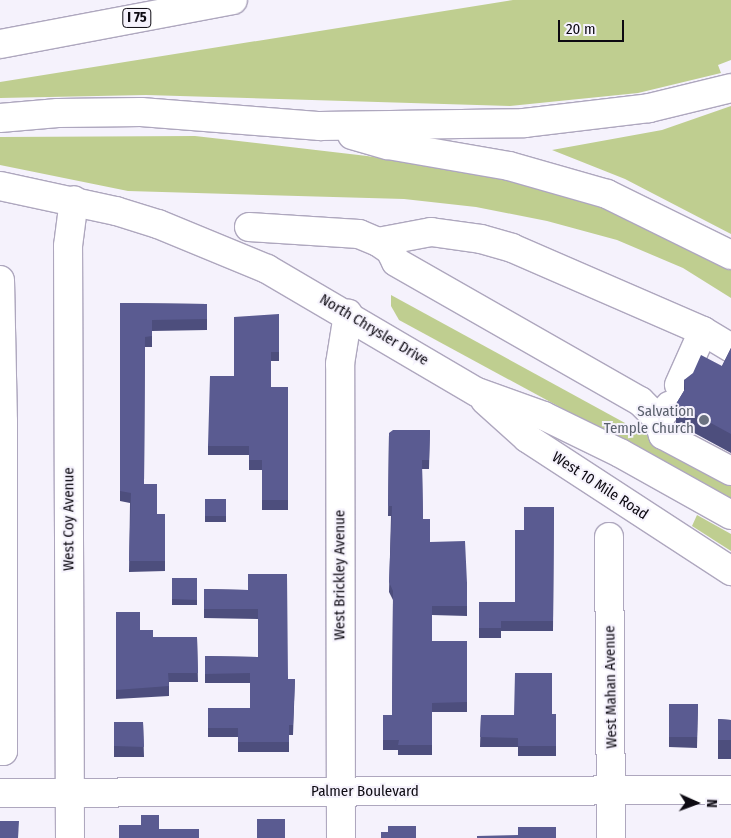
<!DOCTYPE html>
<html>
<head>
<meta charset="utf-8">
<style>
	body { margin:0 }
	#map { position:relative; width:731px; height:838px; overflow:hidden; background:#f5f2fc; font-family:"Fira Sans Condensed",sans-serif }
	div>[style] { position:absolute }
	[style*='--x'] { left:calc(var(--x)*1px); top:calc(var(--y)*1px); width:calc(var(--w)*1px); rotate:calc(var(--a)*1deg) }
	.green>* { inset:0; background:#bfce90 }
	.roads { filter:drop-shadow(1px 0 #aea7be) drop-shadow(-1px 0 #aea7be) drop-shadow(0 1px #aea7be) drop-shadow(0 -1px #aea7be) }
	.minor>* { height:28px; margin:-14px; padding:0 14px; transform-origin:14px; border-radius:14px; background:#fff }
	.major>* { height:28px; margin:-14px; padding:0 14px; transform-origin:14px; border-radius:14px; background:#fff }
	.highway>* { height:28px; margin:-14px; padding:0 14px; transform-origin:14px; border-radius:14px; background:#fff }
	.wall>* { inset:0; background:#4d4e7d }
	.building>* { inset:0; background:#5a5b91 }
	.dots>* { width:14px; height:14px; translate:-50% -50%; box-sizing:border-box; border:2px solid #f5f2fc; border-radius:50% }
	span { translate:-50% -50%; white-space:nowrap; text-align:center; line-height:1.15; -webkit-text-stroke:4px #f5f2fc; paint-order:stroke }
	.shield-label span { padding:1px 4px; background:#f5f2fc; border:1px solid; border-radius:4px; -webkit-text-stroke-width:0 }
	.shield-label { font-size:14px; color:#0d0a12; font-weight:700 }
	.street-label { font-size:15px; color:#0d0a12 }
	.worship-label { font-size:15px; color:#5b616d }
	.right { translate:-100% -50%; text-align:right }
	.north { position:absolute; left:671px; top:778px; width:50px; height:50px; -webkit-text-stroke:4px #f5f2fc; paint-order:stroke; rotate:92deg; font-size:14px; font-weight:700; line-height:20px; text-align:center; color:#0d0a12 }
	.north::after { content:''; display:block; margin:auto; width:18px; height:22px; background:#0d0a12; clip-path:polygon(50% 0,100% 100%,50% 72%,0 100%) }
	.scale { position:absolute; left:558px; top:20px; width:66px; height:22px; box-sizing:border-box; border:2px solid #0d0a12; border-top:0; padding-left:6px; font-size:15px; line-height:18px; white-space:nowrap; color:#0d0a12; -webkit-text-stroke:4px #f5f2fc; paint-order:stroke }
</style>
</head>
<body>
<div id="map">
	<div class="green">
		<div style="clip-path:polygon(513px 0,731px 0,731px 60px,718px 65px,721px 73px,638px 93px,510px 106px,146px 95px,0 98px,0 82px)"></div>
		<div style="clip-path:polygon(731px 106px,731px 234px,625px 179px,552px 150px,662px 130px)"></div>
		<div style="clip-path:polygon(195px 136px,367px 156px,505px 178px,558px 191px,614px 212px,731px 267px,731px 298px,683px 268px,617px 240px,547px 221px,476px 207px,404px 199px,128px 191px,0 165px,0 137px)"></div>
		<div style="clip-path:polygon(391px 295px,731px 481px,731px 500px,399px 320px,391px 306px)"></div>
		<div style="clip-path:polygon(697px 515px,731px 534px,731px 551px,692px 526px)"></div>
	</div>
	<div class="roads">
		<div class="minor">
			<div style="--x:249;--y:227;--w:110;--a:3.6"></div>
			<div style="--x:359;--y:234;--w:21;--a:23"></div>
			<div style="--x:378;--y:242;--w:14;--a:34"></div>
			<div style="--x:390;--y:250;--w:13;--a:63"></div>
			<div style="--x:396;--y:262;--w:281;--a:29.7"></div>
			<div style="--x:640;--y:401;--w:25;--a:45"></div>
			<div style="--x:658;--y:419;--w:18;--a:-49"></div>
			<div style="--x:378;--y:242;--w:54;--a:-10.7"></div>
			<div style="--x:431;--y:232;--w:50;--a:8"></div>
			<div style="--x:481;--y:239;--w:32;--a:16"></div>
			<div style="--x:512;--y:248;--w:208;--a:23.5"></div>
			<div style="--x:703;--y:331;--w:33;--a:31"></div>
			<div style="--x:0;--y:280;--w:142;--a:88.8"></div>
			<div style="--x:3;--y:422;--w:329;--a:90"></div>
			<div style="--x:3;--y:751;--w:3;--a:180"></div>
			<div style="--x:679;--y:385;--w:59;--a:-66"></div>
			<div style="--x:658;--y:419;--w:17;--a:73"></div>
			<div style="--x:663;--y:435;--w:77;--a:27.9"></div>
			<div style="--x:609;--y:537;--w:301;--a:89.6"></div>
			<div style="--x:0;--y:793;--w:731;--a:-0.24"></div>
			<div style="--x:70;--y:838;--w:592;--a:-90.19"></div>
			<div style="--x:68;--y:246;--w:46;--a:-82.6"></div>
			<div style="--x:341;--y:838;--w:474;--a:-90.1"></div>
			<div style="--x:340;--y:364;--w:51;--a:-80.9"></div>
		</div>
		<div class="major">
			<div style="--x:0;--y:186;--w:119;--a:12.2"></div>
			<div style="--x:116;--y:211;--w:44;--a:17.2"></div>
			<div style="--x:158;--y:224;--w:118;--a:22.4"></div>
			<div style="--x:267;--y:269;--w:243;--a:30.4"></div>
			<div style="--x:477;--y:392;--w:71;--a:19.7"></div>
			<div style="--x:544;--y:416;--w:85;--a:26"></div>
			<div style="--x:620;--y:453;--w:127;--a:29.2"></div>
			<div style="--x:485;--y:400;--w:57;--a:42.1"></div>
			<div style="--x:527;--y:438;--w:244;--a:33.1"></div>
		</div>
		<div class="highway">
			<div style="--x:0;--y:44;--w:237;--a:-10.7"></div>
			<div style="--x:0;--y:118;--w:58;--a:-4.9"></div>
			<div style="--x:58;--y:113;--w:83;--a:-0.7"></div>
			<div style="--x:141;--y:112;--w:180;--a:4.5"></div>
			<div style="--x:320;--y:126;--w:204;--a:-0.8"></div>
			<div style="--x:524;--y:123;--w:126;--a:-6.8"></div>
			<div style="--x:649;--y:108;--w:84;--a:-13.7"></div>
			<div style="--x:352;--y:135;--w:37;--a:16"></div>
			<div style="--x:388;--y:145;--w:123;--a:9.8"></div>
			<div style="--x:509;--y:166;--w:102;--a:15.9"></div>
			<div style="--x:607;--y:194;--w:138;--a:26.2"></div>
		</div>
	</div>
	<div class="wall">
		<div style="clip-path:polygon(120px 303px,207px 304px,207px 330px,152px 331px,152px 347px,145px 347px,144px 484px,157px 514px,165px 514px,165px 571px,129px 572px,130px 503px,120px 501px)"></div>
		<div style="clip-path:polygon(279px 314px,279px 361px,271px 361px,271px 387px,288px 387px,288px 510px,262px 510px,262px 470px,249px 470px,249px 455px,208px 455px,208px 446px,234px 376px)"></div>
		<div style="clip-path:polygon(731px 348px,731px 453px,676px 423px,676px 404px,684px 391px,684px 380px,722px 366px)"></div>
		<div style="clip-path:polygon(430px 430px,429px 469px,422px 469px,423px 519px,430px 542px,467px 583px,467px 616px,432px 615px,432px 641px,467px 687px,467px 712px,432px 712px,432px 755px,398px 755px,398px 750px,383px 750px,383px 715px,392px 715px,393px 600px,389px 592px,391px 516px,388px 516px,389px 433px)"></div>
		<div style="clip-path:polygon(205px 499px,226px 499px,226px 522px,205px 522px)"></div>
		<div style="clip-path:polygon(554px 507px,553px 631px,501px 631px,501px 638px,479px 638px,479px 602px,515px 602px)"></div>
		<div style="clip-path:polygon(248px 574px,288px 679px,295px 679px,293px 735px,289px 735px,289px 752px,238px 752px,238px 737px,208px 737px,208px 708px,250px 708px,250px 683px,205px 683px,205px 656px,258px 657px,258px 619px,204px 618px,204px 589px,248px 590px)"></div>
		<div style="clip-path:polygon(172px 578px,197px 578px,197px 605px,172px 605px)"></div>
		<div style="clip-path:polygon(116px 612px,140px 630px,153px 637px,197px 637px,198px 682px,169px 682px,169px 696px,116px 699px)"></div>
		<div style="clip-path:polygon(669px 704px,698px 704px,697px 748px,669px 747px)"></div>
		<div style="clip-path:polygon(556px 714px,556px 756px,518px 756px,518px 747px,480px 747px,481px 715px,514px 715px)"></div>
		<div style="clip-path:polygon(718px 719px,731px 720px,731px 759px,718px 759px)"></div>
		<div style="clip-path:polygon(114px 722px,143px 722px,144px 757px,114px 757px)"></div>
	</div>
	<div class="building">
		<div style="clip-path:polygon(120px 303px,207px 304px,207px 319px,152px 320px,152px 336px,145px 337px,144px 484px,157px 484px,157px 514px,165px 514px,165px 561px,129px 561px,131px 493px,120px 491px)"></div>
		<div style="clip-path:polygon(279px 314px,279px 352px,271px 352px,271px 387px,288px 387px,288px 500px,262px 500px,262px 460px,249px 460px,249px 446px,208px 446px,210px 376px,234px 376px,234px 317px)"></div>
		<div style="clip-path:polygon(731px 348px,731px 434px,676px 404px,685px 389px,684px 380px,693px 373px,701px 355px,722px 366px)"></div>
		<div style="clip-path:polygon(393px 430px,430px 430px,429px 460px,422px 460px,423px 519px,430px 519px,430px 542px,465px 541px,467px 583px,467px 606px,432px 606px,432px 641px,467px 641px,467px 702px,432px 703px,432px 745px,398px 745px,399px 740px,383px 740px,383px 715px,392px 715px,393px 591px,389px 582px,392px 506px,388px 506px,389px 433px)"></div>
		<div style="clip-path:polygon(205px 499px,226px 499px,226px 516px,205px 516px)"></div>
		<div style="clip-path:polygon(524px 507px,554px 507px,553px 621px,501px 621px,501px 628px,479px 628px,479px 602px,515px 602px,515px 530px,524px 530px)"></div>
		<div style="clip-path:polygon(248px 574px,287px 574px,288px 679px,295px 679px,293px 725px,289px 725px,289px 742px,238px 742px,238px 728px,208px 728px,208px 708px,250px 708px,250px 673px,205px 674px,205px 656px,258px 657px,258px 609px,204px 609px,204px 589px,248px 590px)"></div>
		<div style="clip-path:polygon(172px 578px,197px 578px,197px 600px,172px 599px)"></div>
		<div style="clip-path:polygon(116px 612px,140px 612px,140px 630px,153px 630px,153px 637px,197px 637px,198px 673px,168px 673px,169px 686px,116px 690px)"></div>
		<div style="clip-path:polygon(515px 673px,552px 673px,552px 714px,556px 714px,556px 746px,518px 746px,518px 738px,480px 737px,481px 715px,514px 715px)"></div>
		<div style="clip-path:polygon(669px 704px,698px 704px,697px 737px,669px 737px)"></div>
		<div style="clip-path:polygon(718px 719px,731px 720px,731px 740px,718px 740px)"></div>
		<div style="clip-path:polygon(114px 722px,143px 722px,144px 747px,114px 746px)"></div>
		<div style="clip-path:polygon(141px 815px,159px 815px,159px 829px,199px 829px,199px 838px,119px 838px,119px 825px,141px 825px)"></div>
		<div style="clip-path:polygon(257px 819px,285px 819px,285px 838px,257px 838px)"></div>
		<div style="clip-path:polygon(0 821px,19px 821px,18px 838px,0 838px)"></div>
		<div style="clip-path:polygon(388px 826px,416px 826px,416px 838px,381px 838px,381px 832px,388px 832px)"></div>
		<div style="clip-path:polygon(518px 827px,556px 827px,556px 838px,477px 838px,477px 836px,518px 835px)"></div>
	</div>
	<div class="dots">
		<div style="left:704px;top:420px;background:#6b7280"></div>
	</div>
	<div class="shield-label">
		<span style="left:137px;top:18px">I 75</span>
	</div>
	<div class="street-label">
		<span style="left:374px;top:330px;rotate:31deg">North Chrysler Drive</span>
		<span style="left:600px;top:486px;rotate:33deg">West 10 Mile Road</span>
		<span style="left:69px;top:519px;rotate:-90deg">West Coy Avenue</span>
		<span style="left:340px;top:575px;rotate:-90deg">West Brickley Avenue</span>
		<span style="left:611px;top:687px;rotate:-91deg">West Mahan Avenue</span>
		<span style="left:365px;top:792px">Palmer Boulevard</span>
	</div>
	<div class="worship-label">
		<span class="right" style="left:694px;top:420px">Salvation<br>Temple Church</span>
	</div>
	<div class="north">N</div>
	<div class="scale">20 m</div>
</div>
</body>
</html>
